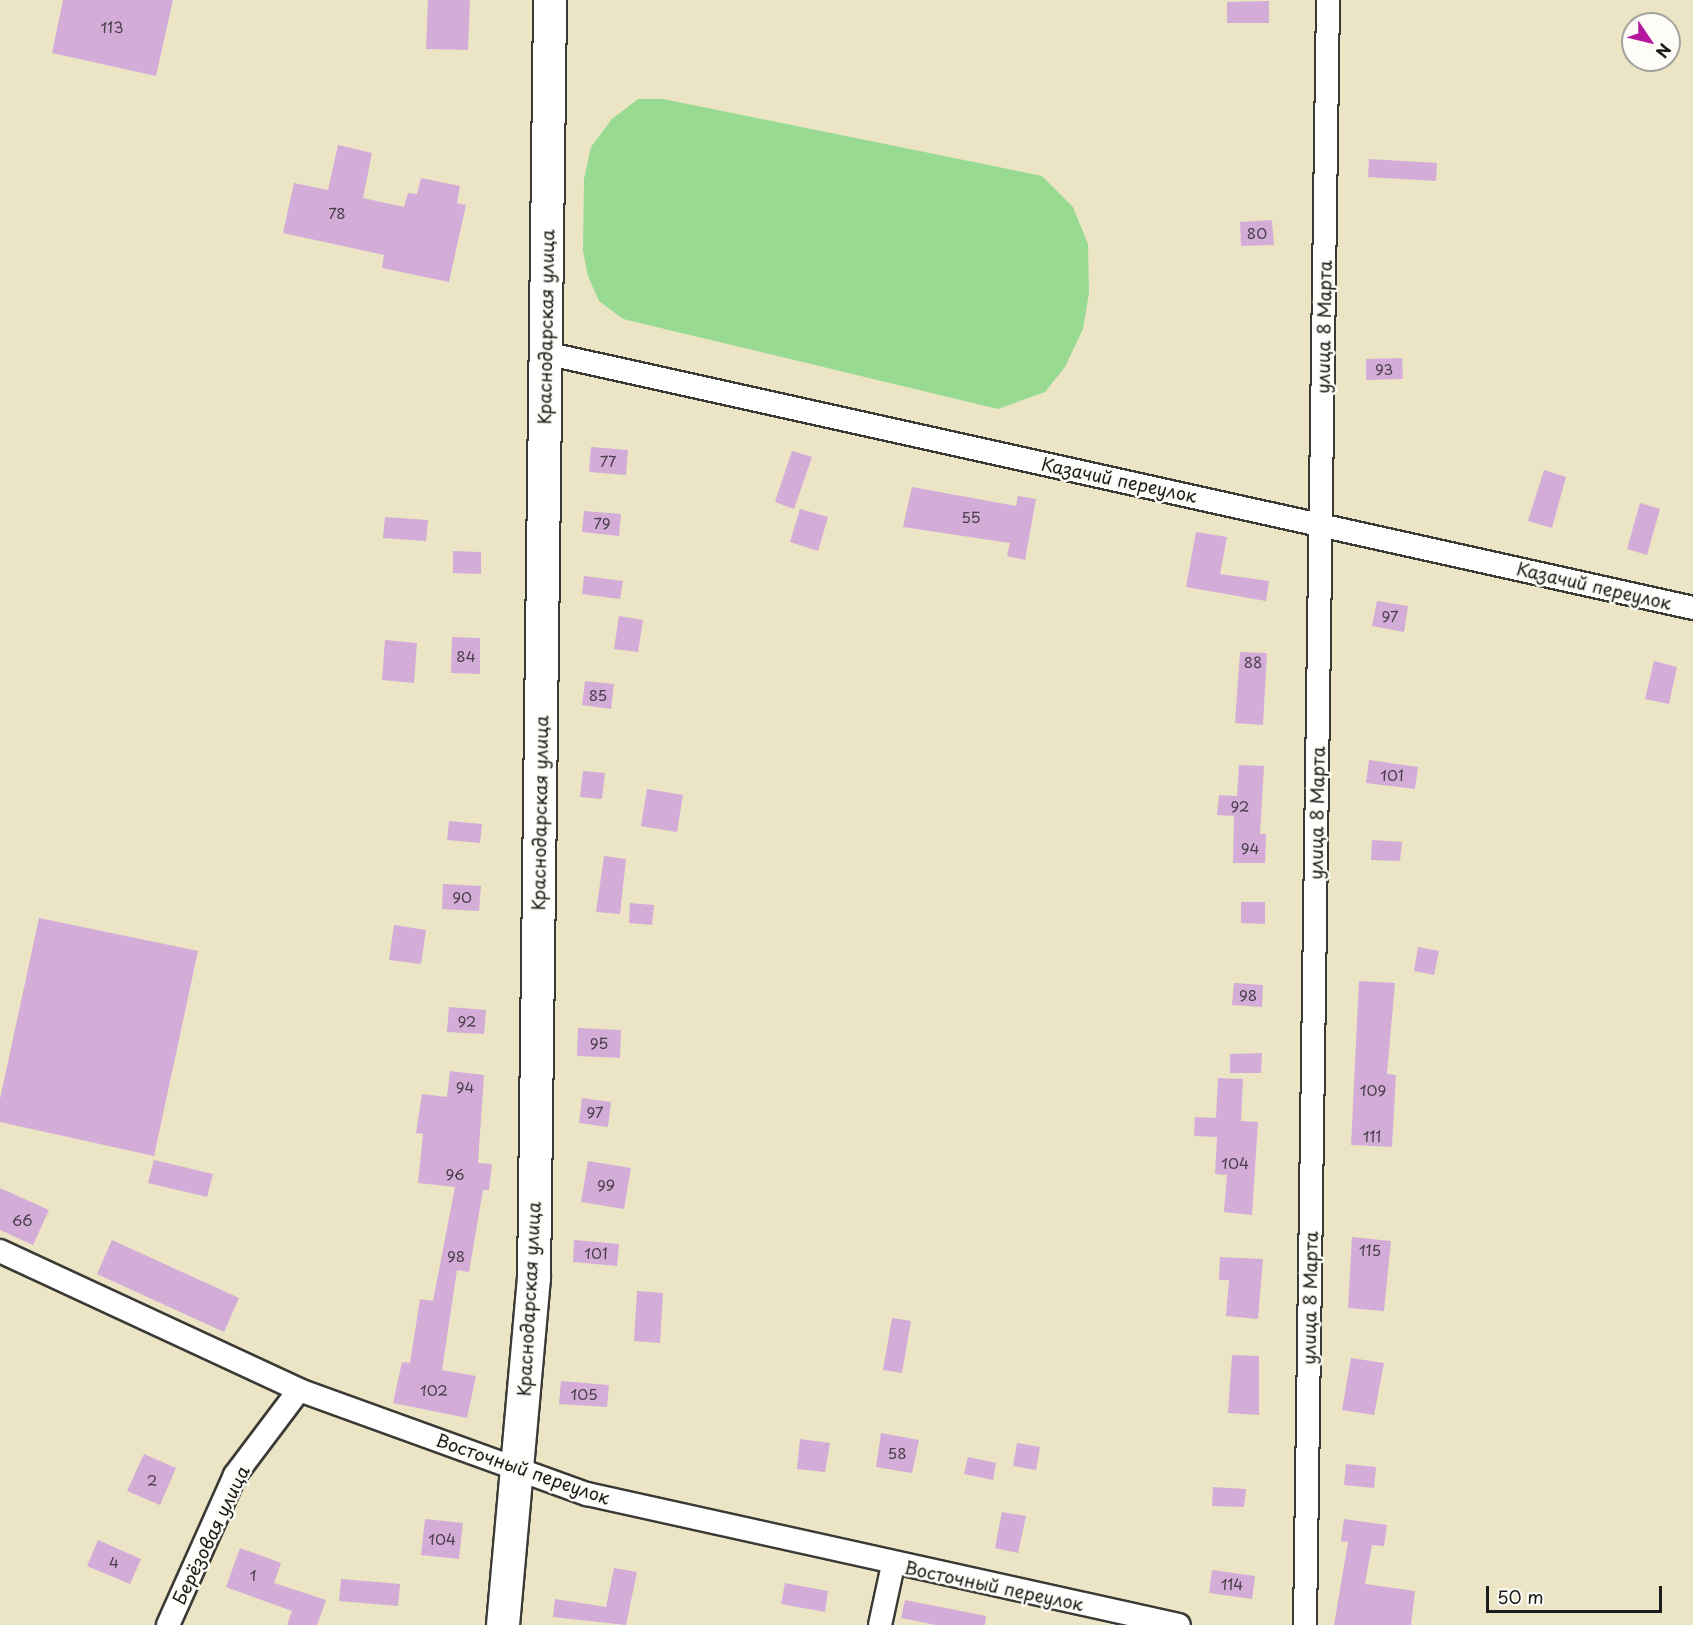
<!DOCTYPE html>
<html>
<head>
<meta charset="utf-8">
<style>
	body { margin:0 }
	#map { position:relative; width:1693px; height:1625px; overflow:hidden; background:#ece5c5; font-family:"Playpen Sans",sans-serif }
	div>[style] { position:absolute }
	[style*='--x'] { left:calc(var(--x)*1px); top:calc(var(--y)*1px); width:calc(var(--w)*1px); rotate:calc(var(--a)*1deg) }
	.green>* { inset:0; background:#98da92 }
	.building>* { inset:0; background:#d3acd7 }
	.roads { filter:drop-shadow(2px 0 #3b3a35) drop-shadow(-2px 0 #3b3a35) drop-shadow(0 2px #3b3a35) drop-shadow(0 -2px #3b3a35) }
	.street>* { height:22px; margin:-11px; padding:0 11px; transform-origin:11px; border-radius:11px; background:#fff }
	.secondary>* { height:32px; margin:-16px; padding:0 16px; transform-origin:16px; border-radius:16px; background:#fff }
	span { translate:-50% -50%; white-space:nowrap; text-align:center; line-height:1.15; -webkit-text-stroke:5px #fdfcf7; paint-order:stroke }
	.number-label { font-size:15px; color:#4a404b }
	.number-label span { -webkit-text-stroke-width:0 }
	.street-label { font-size:18px; color:#1c1c1c }
	.north { position:absolute; left:1621px; top:12px; width:60px; height:60px; box-sizing:border-box; background:#fdfcf7; border:2px solid #a3a29f; border-radius:50%; rotate:125deg; font-size:16px; font-weight:700; line-height:24px; text-align:center; color:#1c1c1c }
	.north::after { content:''; display:block; margin:auto; width:21px; height:27px; background:#b5179e; clip-path:polygon(50% 0,100% 100%,50% 72%,0 100%) }
	.scale { position:absolute; left:1486px; top:1586px; width:176px; height:27px; box-sizing:border-box; border:3px solid #1c1c1c; border-top:0; padding-left:8px; font-size:18px; line-height:21px; white-space:nowrap; color:#1c1c1c; -webkit-text-stroke:4px #fdfcf7; paint-order:stroke }
</style>
</head>
<body>
<div id="map">
	<div class="green">
		<div style="clip-path:polygon(638px 99px,663px 99px,1042px 176px,1073px 207px,1088px 244px,1089px 293px,1083px 329px,1065px 367px,1045px 392px,998px 409px,623px 319px,599px 301px,588px 276px,583px 251px,584px 179px,591px 147px,612px 119px)"></div>
	</div>
	<div class="building">
		<div style="clip-path:polygon(63px 0,173px 0,156px 76px,52px 53px)"></div>
		<div style="clip-path:polygon(428px 0,470px 0,468px 50px,426px 49px)"></div>
		<div style="clip-path:polygon(1269px 1px,1269px 23px,1227px 23px,1227px 2px)"></div>
		<div style="clip-path:polygon(338px 145px,372px 153px,363px 198px,404px 207px,408px 193px,417px 194px,421px 178px,460px 186px,457px 203px,466px 205px,449px 282px,382px 268px,384px 255px,283px 233px,294px 183px,328px 190px)"></div>
		<div style="clip-path:polygon(1369px 159px,1437px 163px,1436px 181px,1368px 177px)"></div>
		<div style="clip-path:polygon(1272px 220px,1274px 245px,1241px 246px,1240px 222px)"></div>
		<div style="clip-path:polygon(1402px 358px,1403px 379px,1366px 380px,1366px 359px)"></div>
		<div style="clip-path:polygon(591px 447px,628px 450px,626px 475px,589px 472px)"></div>
		<div style="clip-path:polygon(792px 451px,812px 457px,794px 509px,775px 502px)"></div>
		<div style="clip-path:polygon(1544px 470px,1566px 477px,1552px 528px,1528px 521px)"></div>
		<div style="clip-path:polygon(912px 487px,1016px 506px,1018px 496px,1036px 499px,1025px 560px,1007px 556px,1010px 543px,903px 527px)"></div>
		<div style="clip-path:polygon(1640px 503px,1660px 509px,1647px 555px,1627px 549px)"></div>
		<div style="clip-path:polygon(800px 509px,828px 517px,818px 551px,790px 542px)"></div>
		<div style="clip-path:polygon(584px 511px,621px 514px,619px 536px,582px 532px)"></div>
		<div style="clip-path:polygon(385px 517px,428px 520px,426px 541px,383px 538px)"></div>
		<div style="clip-path:polygon(1196px 532px,1227px 537px,1220px 574px,1269px 581px,1266px 601px,1186px 587px)"></div>
		<div style="clip-path:polygon(453px 551px,481px 552px,481px 574px,453px 573px)"></div>
		<div style="clip-path:polygon(584px 576px,623px 581px,620px 599px,582px 594px)"></div>
		<div style="clip-path:polygon(1377px 601px,1408px 606px,1404px 632px,1372px 626px)"></div>
		<div style="clip-path:polygon(619px 616px,643px 620px,638px 652px,614px 649px)"></div>
		<div style="clip-path:polygon(452px 637px,480px 638px,480px 674px,451px 673px)"></div>
		<div style="clip-path:polygon(385px 640px,417px 643px,414px 683px,382px 680px)"></div>
		<div style="clip-path:polygon(1240px 652px,1267px 653px,1263px 725px,1235px 723px)"></div>
		<div style="clip-path:polygon(1654px 661px,1677px 667px,1669px 704px,1645px 699px)"></div>
		<div style="clip-path:polygon(585px 681px,614px 684px,611px 709px,582px 705px)"></div>
		<div style="clip-path:polygon(1369px 760px,1418px 767px,1415px 789px,1366px 783px)"></div>
		<div style="clip-path:polygon(1239px 765px,1264px 766px,1260px 834px,1266px 834px,1265px 863px,1233px 863px,1234px 816px,1217px 815px,1219px 795px,1237px 796px)"></div>
		<div style="clip-path:polygon(583px 771px,605px 773px,602px 799px,580px 797px)"></div>
		<div style="clip-path:polygon(647px 789px,683px 795px,677px 832px,641px 826px)"></div>
		<div style="clip-path:polygon(449px 821px,482px 824px,480px 843px,447px 840px)"></div>
		<div style="clip-path:polygon(1372px 840px,1402px 842px,1400px 861px,1371px 860px)"></div>
		<div style="clip-path:polygon(604px 856px,626px 859px,620px 914px,596px 912px)"></div>
		<div style="clip-path:polygon(443px 884px,481px 886px,479px 911px,442px 909px)"></div>
		<div style="clip-path:polygon(1241px 902px,1265px 902px,1265px 924px,1241px 923px)"></div>
		<div style="clip-path:polygon(630px 903px,654px 905px,652px 925px,629px 923px)"></div>
		<div style="clip-path:polygon(39px 918px,198px 951px,154px 1156px,0 1122px,0 1099px)"></div>
		<div style="clip-path:polygon(394px 925px,426px 930px,421px 964px,389px 960px)"></div>
		<div style="clip-path:polygon(1418px 947px,1439px 951px,1434px 975px,1414px 971px)"></div>
		<div style="clip-path:polygon(1359px 981px,1395px 983px,1387px 1074px,1396px 1075px,1392px 1147px,1351px 1145px)"></div>
		<div style="clip-path:polygon(1234px 983px,1263px 985px,1262px 1007px,1232px 1005px)"></div>
		<div style="clip-path:polygon(449px 1007px,486px 1010px,484px 1034px,447px 1032px)"></div>
		<div style="clip-path:polygon(578px 1028px,621px 1030px,620px 1058px,577px 1056px)"></div>
		<div style="clip-path:polygon(1262px 1053px,1261px 1073px,1230px 1073px,1230px 1054px)"></div>
		<div style="clip-path:polygon(450px 1071px,484px 1075px,478px 1163px,492px 1164px,489px 1190px,483px 1190px,469px 1272px,457px 1270px,442px 1370px,476px 1376px,467px 1418px,393px 1403px,402px 1362px,410px 1363px,420px 1299px,433px 1301px,455px 1187px,418px 1183px,423px 1134px,416px 1133px,422px 1094px,447px 1097px)"></div>
		<div style="clip-path:polygon(1218px 1078px,1243px 1079px,1241px 1121px,1258px 1122px,1252px 1215px,1224px 1212px,1227px 1175px,1215px 1174px,1217px 1137px,1194px 1136px,1195px 1117px,1216px 1118px)"></div>
		<div style="clip-path:polygon(582px 1098px,611px 1102px,608px 1127px,579px 1123px)"></div>
		<div style="clip-path:polygon(154px 1160px,213px 1174px,207px 1197px,148px 1183px)"></div>
		<div style="clip-path:polygon(588px 1161px,631px 1168px,624px 1209px,581px 1202px)"></div>
		<div style="clip-path:polygon(0 1188px,49px 1210px,33px 1245px,0 1230px)"></div>
		<div style="clip-path:polygon(1352px 1237px,1391px 1241px,1384px 1311px,1348px 1308px)"></div>
		<div style="clip-path:polygon(112px 1240px,239px 1298px,224px 1332px,97px 1274px)"></div>
		<div style="clip-path:polygon(574px 1240px,619px 1244px,617px 1266px,573px 1262px)"></div>
		<div style="clip-path:polygon(1220px 1257px,1263px 1259px,1258px 1319px,1226px 1316px,1229px 1280px,1219px 1280px)"></div>
		<div style="clip-path:polygon(637px 1291px,663px 1293px,660px 1343px,634px 1341px)"></div>
		<div style="clip-path:polygon(892px 1318px,911px 1321px,902px 1373px,883px 1370px)"></div>
		<div style="clip-path:polygon(1232px 1355px,1259px 1356px,1259px 1415px,1228px 1413px)"></div>
		<div style="clip-path:polygon(1351px 1358px,1384px 1363px,1374px 1415px,1342px 1410px)"></div>
		<div style="clip-path:polygon(561px 1381px,609px 1385px,607px 1407px,559px 1404px)"></div>
		<div style="clip-path:polygon(881px 1433px,919px 1440px,912px 1473px,876px 1467px)"></div>
		<div style="clip-path:polygon(800px 1439px,830px 1443px,825px 1472px,797px 1469px)"></div>
		<div style="clip-path:polygon(1017px 1443px,1040px 1447px,1036px 1470px,1013px 1466px)"></div>
		<div style="clip-path:polygon(144px 1454px,176px 1468px,160px 1505px,127px 1491px)"></div>
		<div style="clip-path:polygon(968px 1457px,996px 1463px,993px 1480px,964px 1474px)"></div>
		<div style="clip-path:polygon(1346px 1464px,1376px 1467px,1374px 1488px,1344px 1485px)"></div>
		<div style="clip-path:polygon(1213px 1487px,1246px 1489px,1244px 1507px,1212px 1506px)"></div>
		<div style="clip-path:polygon(1002px 1512px,1026px 1516px,1018px 1553px,995px 1548px)"></div>
		<div style="clip-path:polygon(425px 1519px,463px 1523px,459px 1559px,421px 1555px)"></div>
		<div style="clip-path:polygon(1344px 1519px,1387px 1525px,1384px 1546px,1372px 1545px,1365px 1584px,1415px 1591px,1411px 1625px,1334px 1625px,1348px 1542px,1341px 1541px)"></div>
		<div style="clip-path:polygon(98px 1540px,141px 1559px,130px 1584px,87px 1566px)"></div>
		<div style="clip-path:polygon(240px 1548px,281px 1563px,274px 1583px,326px 1600px,317px 1625px,287px 1625px,292px 1611px,226px 1587px)"></div>
		<div style="clip-path:polygon(614px 1568px,637px 1572px,626px 1625px,553px 1617px,555px 1599px,606px 1607px)"></div>
		<div style="clip-path:polygon(1212px 1570px,1255px 1576px,1252px 1599px,1209px 1593px)"></div>
		<div style="clip-path:polygon(341px 1579px,400px 1584px,398px 1606px,339px 1601px)"></div>
		<div style="clip-path:polygon(785px 1583px,828px 1591px,825px 1612px,781px 1604px)"></div>
		<div style="clip-path:polygon(905px 1600px,986px 1616px,985px 1625px,936px 1625px,901px 1618px)"></div>
	</div>
	<div class="roads">
		<div class="street">
			<div style="--x:545;--y:353;--w:1176;--a:12.52"></div>
			<div style="--x:0;--y:1251;--w:330;--a:24.9"></div>
			<div style="--x:299;--y:1390;--w:306;--a:19.9"></div>
			<div style="--x:587;--y:1494;--w:606;--a:12.48"></div>
			<div style="--x:168;--y:1625;--w:164;--a:-65.9"></div>
			<div style="--x:235;--y:1475;--w:106;--a:-53"></div>
			<div style="--x:880;--y:1625;--w:61;--a:-77.8"></div>
			<div style="--x:1305;--y:1625;--w:1625;--a:-89.19"></div>
		</div>
		<div class="secondary">
			<div style="--x:503;--y:1625;--w:348;--a:-84.9"></div>
			<div style="--x:534;--y:1278;--w:1278;--a:-89.28"></div>
		</div>
	</div>
	<div class="number-label">
		<span style="left:112px;top:27px">113</span>
		<span style="left:337px;top:213px">78</span>
		<span style="left:1257px;top:233px">80</span>
		<span style="left:1384px;top:369px">93</span>
		<span style="left:608px;top:461px">77</span>
		<span style="left:971px;top:517px">55</span>
		<span style="left:602px;top:523px">79</span>
		<span style="left:1390px;top:616px">97</span>
		<span style="left:466px;top:656px">84</span>
		<span style="left:1253px;top:662px">88</span>
		<span style="left:598px;top:695px">85</span>
		<span style="left:1392px;top:775px">101</span>
		<span style="left:1240px;top:806px">92</span>
		<span style="left:1250px;top:848px">94</span>
		<span style="left:462px;top:897px">90</span>
		<span style="left:1248px;top:995px">98</span>
		<span style="left:467px;top:1021px">92</span>
		<span style="left:599px;top:1043px">95</span>
		<span style="left:465px;top:1087px">94</span>
		<span style="left:1373px;top:1090px">109</span>
		<span style="left:595px;top:1112px">97</span>
		<span style="left:1372px;top:1136px">111</span>
		<span style="left:1235px;top:1163px">104</span>
		<span style="left:455px;top:1174px">96</span>
		<span style="left:606px;top:1185px">99</span>
		<span style="left:22px;top:1220px">66</span>
		<span style="left:1370px;top:1250px">115</span>
		<span style="left:596px;top:1253px">101</span>
		<span style="left:456px;top:1256px">98</span>
		<span style="left:434px;top:1390px">102</span>
		<span style="left:584px;top:1394px">105</span>
		<span style="left:897px;top:1453px">58</span>
		<span style="left:152px;top:1480px">2</span>
		<span style="left:442px;top:1539px">104</span>
		<span style="left:114px;top:1562px">4</span>
		<span style="left:253px;top:1575px">1</span>
		<span style="left:1232px;top:1584px">114</span>
	</div>
	<div class="street-label">
		<span style="left:546px;top:327px;rotate:-89deg">Краснодарская улица</span>
		<span style="left:1324px;top:327px;rotate:-89deg">улица 8 Марта</span>
		<span style="left:1119px;top:480px;rotate:12deg">Казачий переулок</span>
		<span style="left:1594px;top:586px;rotate:13deg">Казачий переулок</span>
		<span style="left:540px;top:813px;rotate:-89deg">Краснодарская улица</span>
		<span style="left:1317px;top:813px;rotate:-89deg">улица 8 Марта</span>
		<span style="left:1310px;top:1298px;rotate:-89deg">улица 8 Марта</span>
		<span style="left:529px;top:1299px;rotate:-87deg">Краснодарская улица</span>
		<span style="left:523px;top:1469px;rotate:19deg">Восточный переулок</span>
		<span style="left:211px;top:1535px;rotate:-64deg">Берёзовая улица</span>
		<span style="left:994px;top:1586px;rotate:12deg">Восточный переулок</span>
	</div>
	<div class="north">N</div>
	<div class="scale">50 m</div>
</div>
</body>
</html>
